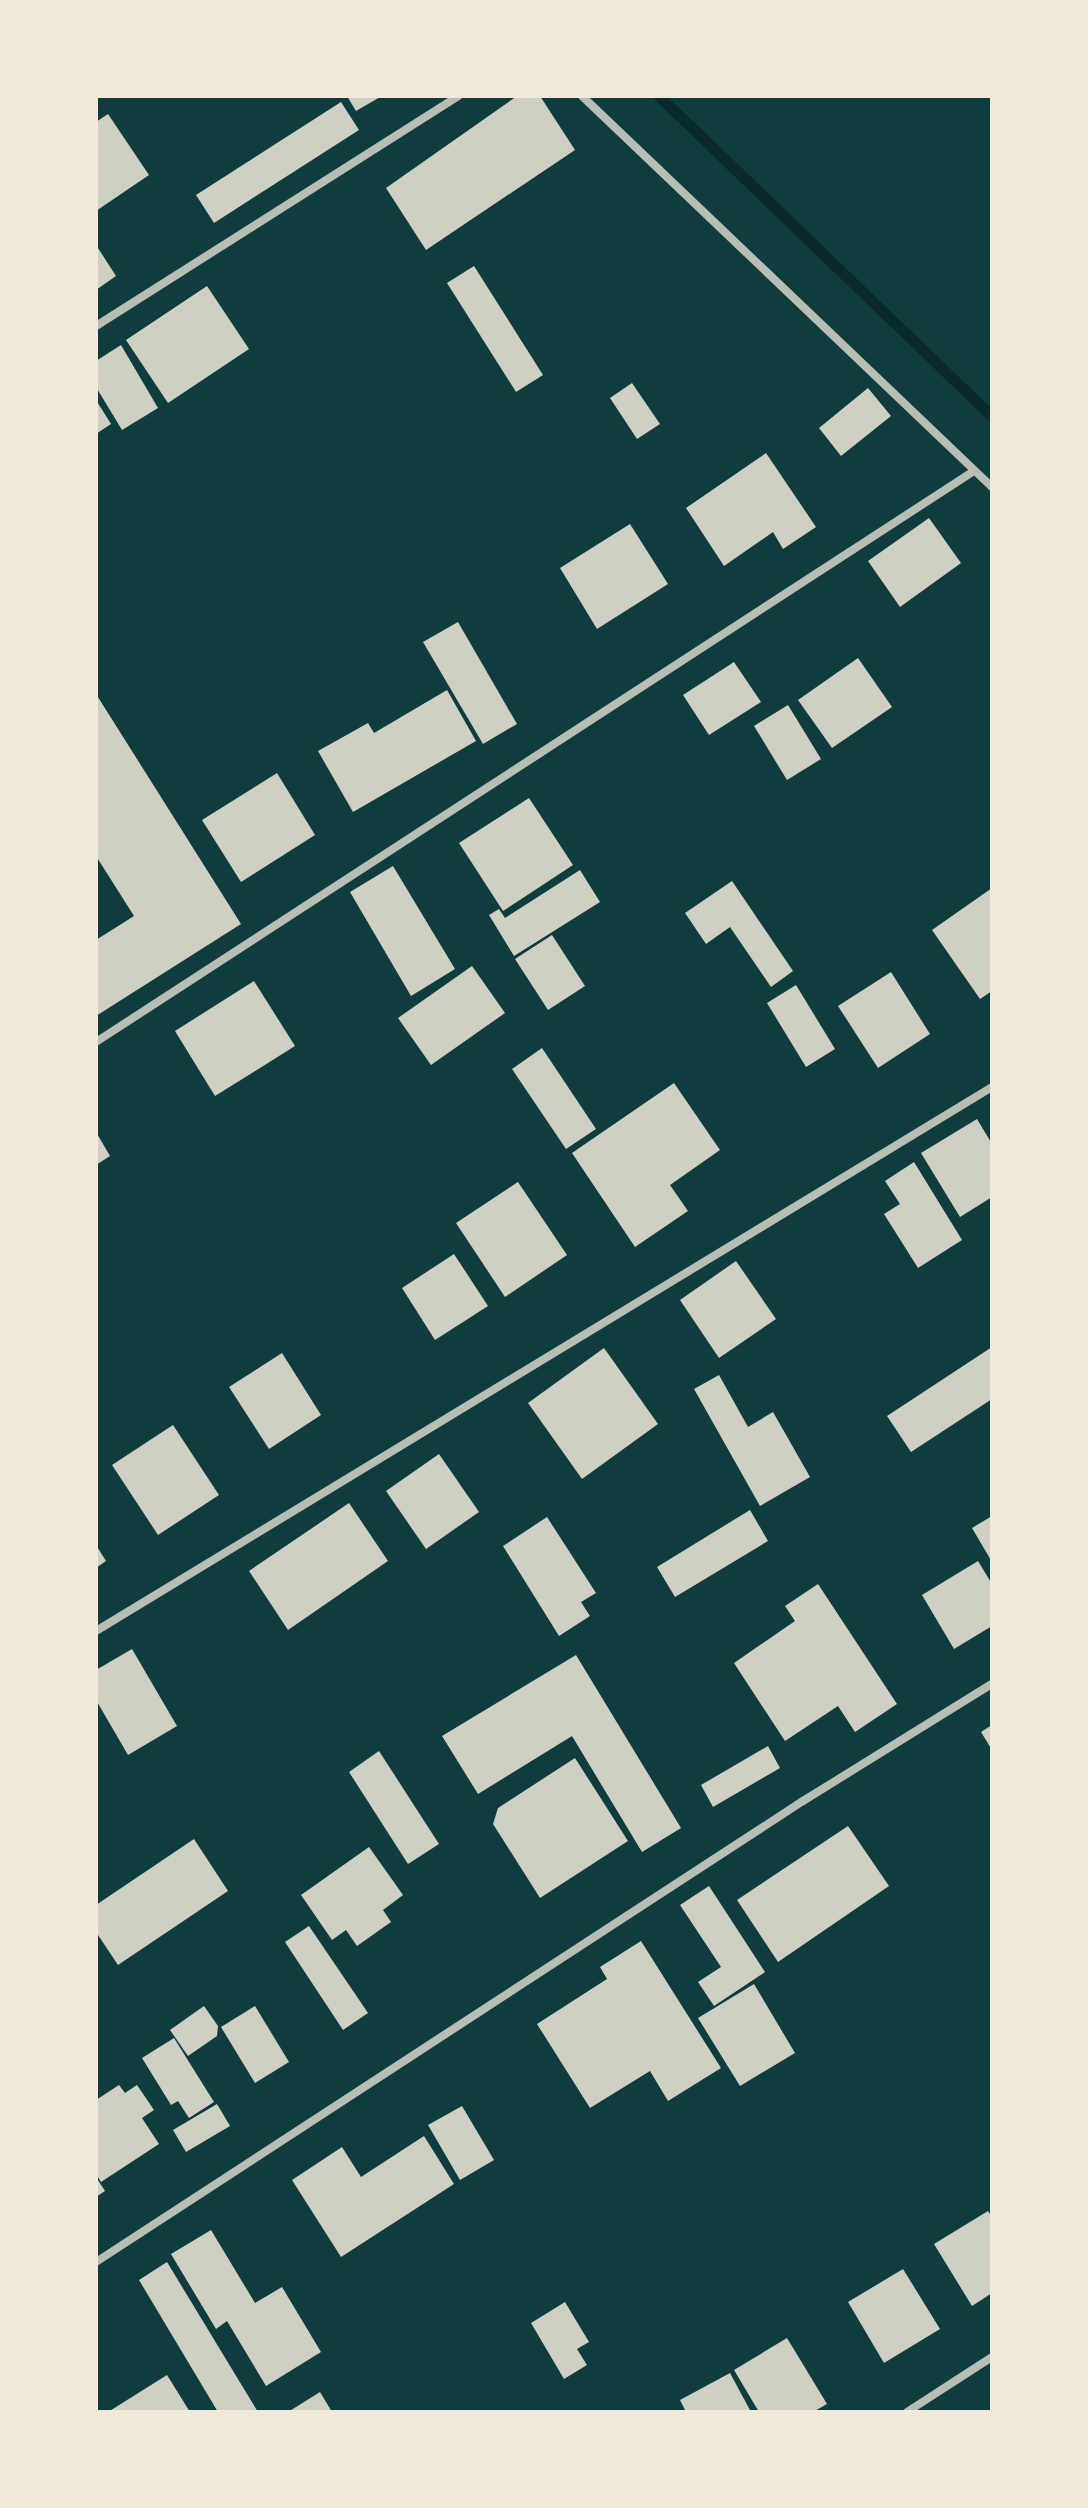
<!DOCTYPE html>
<html>
<head>
<meta charset="utf-8">
<style>
	body { margin:0 }
	#map { position:relative; width:1088px; height:2508px; overflow:hidden; background:#0f3d3e; font-family:Lato,sans-serif }
	div>[style] { position:absolute }
	[style*='--x'] { left:calc(var(--x)*1px); top:calc(var(--y)*1px); width:calc(var(--w)*1px); rotate:calc(var(--a)*1deg) }
	.stream>* { height:11px; margin:-5.5px; padding:0 5.5px; transform-origin:5.5px; border-radius:5.5px; background:#0a2a2b }
	.building>* { inset:0; background:#cfcfc3 }
	.minor>* { height:8px; margin:-4px; padding:0 4px; transform-origin:4px; border-radius:4px; background:#b8beb3 }
	span { translate:-50% -50%; white-space:nowrap; text-align:center; line-height:1.15; -webkit-text-stroke:8px #f1e9da; paint-order:stroke }
	.frame { position:absolute; inset:0; border:98px solid #f1e9da; pointer-events:none }
</style>
</head>
<body>
<div id="map">
	<div class="stream">
		<div style="--x:659;--y:96;--w:462;--a:43.9"></div>
	</div>
	<div class="building">
		<div style="clip-path:polygon(347px 96px,382px 96px,356px 111px)"></div>
		<div style="clip-path:polygon(517px 96px,540px 96px,575px 150px,426px 250px,386px 188px)"></div>
		<div style="clip-path:polygon(341px 102px,359px 130px,214px 223px,196px 195px)"></div>
		<div style="clip-path:polygon(108px 114px,149px 175px,96px 211px,96px 122px)"></div>
		<div style="clip-path:polygon(96px 245px,116px 276px,96px 290px)"></div>
		<div style="clip-path:polygon(474px 266px,543px 375px,516px 392px,447px 283px)"></div>
		<div style="clip-path:polygon(207px 286px,249px 349px,168px 403px,126px 340px)"></div>
		<div style="clip-path:polygon(121px 345px,158px 408px,122px 430px,96px 387px,96px 361px)"></div>
		<div style="clip-path:polygon(632px 383px,660px 424px,637px 439px,610px 398px)"></div>
		<div style="clip-path:polygon(868px 388px,891px 416px,841px 456px,819px 428px)"></div>
		<div style="clip-path:polygon(96px 400px,111px 424px,96px 434px)"></div>
		<div style="clip-path:polygon(766px 453px,816px 527px,783px 549px,773px 532px,724px 566px,686px 508px)"></div>
		<div style="clip-path:polygon(929px 518px,961px 563px,900px 607px,868px 561px)"></div>
		<div style="clip-path:polygon(630px 524px,668px 584px,597px 629px,560px 568px)"></div>
		<div style="clip-path:polygon(458px 622px,517px 724px,483px 744px,423px 642px)"></div>
		<div style="clip-path:polygon(858px 658px,892px 707px,832px 748px,798px 700px)"></div>
		<div style="clip-path:polygon(734px 662px,761px 702px,709px 735px,683px 695px)"></div>
		<div style="clip-path:polygon(447px 690px,476px 741px,353px 812px,318px 751px,368px 723px,374px 733px)"></div>
		<div style="clip-path:polygon(96px 694px,241px 924px,96px 1016px,96px 940px,134px 916px,96px 856px)"></div>
		<div style="clip-path:polygon(788px 705px,821px 759px,787px 780px,754px 726px)"></div>
		<div style="clip-path:polygon(277px 773px,315px 835px,241px 882px,202px 820px)"></div>
		<div style="clip-path:polygon(529px 798px,573px 865px,503px 911px,459px 843px)"></div>
		<div style="clip-path:polygon(393px 866px,455px 969px,411px 996px,350px 892px)"></div>
		<div style="clip-path:polygon(580px 870px,600px 902px,514px 956px,489px 915px,499px 909px,505px 918px)"></div>
		<div style="clip-path:polygon(732px 881px,793px 971px,771px 987px,730px 927px,706px 944px,685px 913px)"></div>
		<div style="clip-path:polygon(992px 888px,992px 991px,980px 999px,932px 930px)"></div>
		<div style="clip-path:polygon(552px 935px,585px 986px,548px 1010px,515px 959px)"></div>
		<div style="clip-path:polygon(472px 966px,505px 1013px,431px 1065px,398px 1018px)"></div>
		<div style="clip-path:polygon(891px 972px,930px 1034px,878px 1068px,838px 1006px)"></div>
		<div style="clip-path:polygon(254px 981px,295px 1046px,215px 1096px,175px 1031px)"></div>
		<div style="clip-path:polygon(796px 985px,835px 1049px,806px 1067px,767px 1003px)"></div>
		<div style="clip-path:polygon(542px 1048px,596px 1129px,566px 1149px,512px 1069px)"></div>
		<div style="clip-path:polygon(674px 1083px,720px 1150px,670px 1185px,688px 1211px,635px 1247px,572px 1153px)"></div>
		<div style="clip-path:polygon(977px 1119px,992px 1144px,992px 1197px,960px 1217px,921px 1153px)"></div>
		<div style="clip-path:polygon(96px 1132px,110px 1156px,96px 1165px)"></div>
		<div style="clip-path:polygon(914px 1162px,962px 1240px,918px 1268px,884px 1214px,900px 1204px,885px 1181px)"></div>
		<div style="clip-path:polygon(518px 1182px,567px 1255px,505px 1297px,456px 1223px)"></div>
		<div style="clip-path:polygon(454px 1254px,488px 1306px,435px 1340px,402px 1288px)"></div>
		<div style="clip-path:polygon(736px 1261px,776px 1319px,719px 1358px,680px 1300px)"></div>
		<div style="clip-path:polygon(992px 1347px,992px 1399px,911px 1452px,887px 1416px)"></div>
		<div style="clip-path:polygon(604px 1348px,658px 1424px,582px 1479px,528px 1403px)"></div>
		<div style="clip-path:polygon(282px 1353px,321px 1415px,269px 1449px,229px 1387px)"></div>
		<div style="clip-path:polygon(719px 1375px,748px 1427px,773px 1412px,810px 1477px,760px 1506px,694px 1389px)"></div>
		<div style="clip-path:polygon(173px 1425px,219px 1495px,158px 1535px,112px 1465px)"></div>
		<div style="clip-path:polygon(439px 1454px,479px 1512px,426px 1549px,386px 1491px)"></div>
		<div style="clip-path:polygon(349px 1503px,388px 1561px,288px 1630px,249px 1571px)"></div>
		<div style="clip-path:polygon(750px 1510px,768px 1541px,675px 1597px,657px 1567px)"></div>
		<div style="clip-path:polygon(992px 1516px,992px 1562px,972px 1528px)"></div>
		<div style="clip-path:polygon(547px 1517px,596px 1593px,581px 1602px,590px 1616px,559px 1636px,503px 1546px)"></div>
		<div style="clip-path:polygon(96px 1545px,106px 1561px,96px 1568px)"></div>
		<div style="clip-path:polygon(978px 1561px,992px 1584px,992px 1626px,954px 1649px,922px 1595px)"></div>
		<div style="clip-path:polygon(818px 1584px,897px 1704px,855px 1732px,838px 1706px,785px 1741px,734px 1663px,795px 1621px,785px 1606px)"></div>
		<div style="clip-path:polygon(132px 1649px,177px 1726px,128px 1755px,96px 1700px,96px 1670px)"></div>
		<div style="clip-path:polygon(576px 1655px,681px 1828px,642px 1852px,572px 1736px,478px 1794px,442px 1736px)"></div>
		<div style="clip-path:polygon(992px 1725px,992px 1750px,981px 1732px)"></div>
		<div style="clip-path:polygon(768px 1746px,780px 1768px,713px 1807px,701px 1785px)"></div>
		<div style="clip-path:polygon(379px 1751px,439px 1844px,408px 1864px,349px 1772px)"></div>
		<div style="clip-path:polygon(575px 1758px,628px 1841px,540px 1898px,493px 1824px,498px 1808px)"></div>
		<div style="clip-path:polygon(848px 1826px,889px 1886px,778px 1962px,737px 1900px)"></div>
		<div style="clip-path:polygon(194px 1839px,228px 1891px,118px 1965px,96px 1932px,96px 1905px)"></div>
		<div style="clip-path:polygon(369px 1847px,403px 1895px,383px 1910px,391px 1922px,357px 1946px,346px 1930px,332px 1940px,301px 1895px)"></div>
		<div style="clip-path:polygon(709px 1886px,765px 1972px,714px 2006px,698px 1982px,721px 1967px,680px 1905px)"></div>
		<div style="clip-path:polygon(309px 1926px,368px 2013px,343px 2030px,285px 1942px)"></div>
		<div style="clip-path:polygon(641px 1941px,721px 2068px,668px 2101px,650px 2071px,590px 2108px,537px 2024px,607px 1979px,600px 1967px)"></div>
		<div style="clip-path:polygon(754px 1984px,795px 2053px,740px 2086px,698px 2018px)"></div>
		<div style="clip-path:polygon(204px 2006px,218px 2026px,217px 2036px,188px 2056px,170px 2030px)"></div>
		<div style="clip-path:polygon(255px 2006px,289px 2062px,255px 2083px,221px 2027px)"></div>
		<div style="clip-path:polygon(174px 2038px,214px 2102px,189px 2118px,178px 2101px,171px 2105px,142px 2058px)"></div>
		<div style="clip-path:polygon(119px 2085px,125px 2093px,137px 2085px,154px 2110px,142px 2118px,159px 2144px,101px 2182px,96px 2174px,96px 2100px)"></div>
		<div style="clip-path:polygon(217px 2104px,230px 2126px,186px 2152px,173px 2130px)"></div>
		<div style="clip-path:polygon(462px 2106px,494px 2160px,460px 2180px,428px 2125px)"></div>
		<div style="clip-path:polygon(424px 2136px,454px 2184px,341px 2257px,292px 2180px,342px 2147px,361px 2177px)"></div>
		<div style="clip-path:polygon(96px 2177px,105px 2191px,96px 2197px)"></div>
		<div style="clip-path:polygon(988px 2211px,992px 2217px,992px 2293px,972px 2306px,934px 2244px)"></div>
		<div style="clip-path:polygon(211px 2230px,255px 2303px,282px 2287px,321px 2352px,266px 2386px,227px 2321px,216px 2329px,171px 2254px)"></div>
		<div style="clip-path:polygon(167px 2262px,258px 2412px,218px 2412px,139px 2280px)"></div>
		<div style="clip-path:polygon(903px 2269px,940px 2329px,884px 2363px,848px 2302px)"></div>
		<div style="clip-path:polygon(565px 2302px,589px 2342px,577px 2349px,587px 2365px,564px 2379px,531px 2323px)"></div>
		<div style="clip-path:polygon(787px 2338px,827px 2404px,813px 2412px,759px 2412px,734px 2370px)"></div>
		<div style="clip-path:polygon(730px 2373px,751px 2412px,686px 2412px,680px 2400px)"></div>
		<div style="clip-path:polygon(167px 2375px,190px 2412px,108px 2412px)"></div>
		<div style="clip-path:polygon(320px 2392px,332px 2412px,288px 2412px)"></div>
	</div>
	<div class="minor">
		<div style="--x:582;--y:96;--w:567;--a:43.64"></div>
		<div style="--x:96;--y:326;--w:429;--a:-32.4"></div>
		<div style="--x:96;--y:1042;--w:1047;--a:-33.04"></div>
		<div style="--x:96;--y:1631;--w:1048;--a:-31.26"></div>
		<div style="--x:96;--y:2262;--w:844;--a:-33.11"></div>
		<div style="--x:803;--y:1801;--w:222;--a:-31.8"></div>
		<div style="--x:907;--y:2412;--w:101;--a:-32.9"></div>
	</div>
	<div class="frame"></div>
</div>
</body>
</html>
